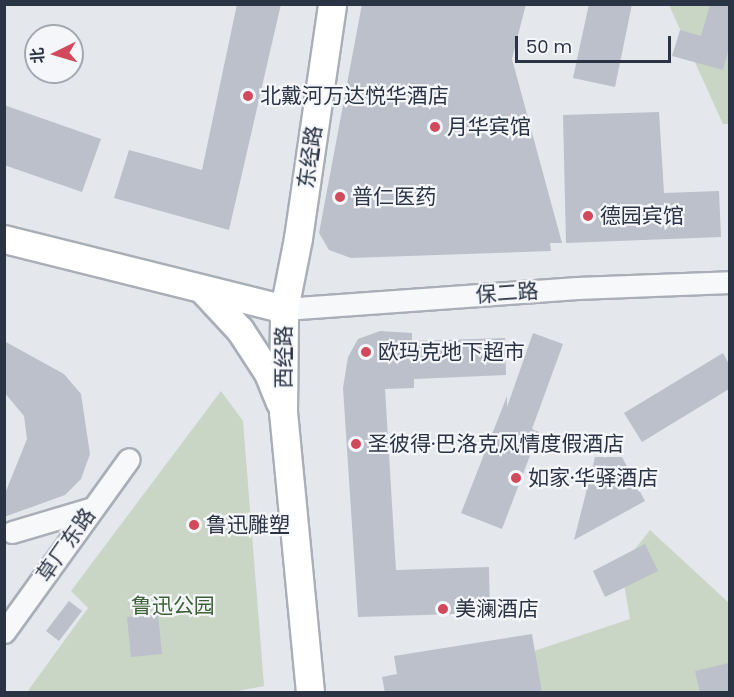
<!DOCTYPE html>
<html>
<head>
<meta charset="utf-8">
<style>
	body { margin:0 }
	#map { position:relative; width:734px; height:697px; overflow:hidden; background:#e4e7ec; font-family:Poppins,"Noto Sans SC",sans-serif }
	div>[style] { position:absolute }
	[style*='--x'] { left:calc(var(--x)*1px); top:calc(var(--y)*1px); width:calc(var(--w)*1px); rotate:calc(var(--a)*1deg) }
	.green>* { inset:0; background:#c9d6c5 }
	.building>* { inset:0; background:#bbc0ca }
	.roads { filter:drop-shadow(2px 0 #a9aeb7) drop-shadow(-2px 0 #a9aeb7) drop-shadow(0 2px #a9aeb7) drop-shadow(0 -2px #a9aeb7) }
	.minor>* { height:21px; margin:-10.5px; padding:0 10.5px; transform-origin:10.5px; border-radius:10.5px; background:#f7f8fa }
	.major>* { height:27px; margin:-13.5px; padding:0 13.5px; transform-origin:13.5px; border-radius:13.5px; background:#fff }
	.dots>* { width:16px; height:16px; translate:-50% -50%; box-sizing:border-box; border:3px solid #f4f6f9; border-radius:50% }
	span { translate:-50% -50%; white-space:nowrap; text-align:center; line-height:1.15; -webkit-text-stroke:4.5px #f4f6f9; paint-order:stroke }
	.poi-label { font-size:21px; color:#2b3445 }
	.left { translate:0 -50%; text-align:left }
	.street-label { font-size:21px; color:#2b3445 }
	.park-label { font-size:21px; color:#3f6138 }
	.frame { position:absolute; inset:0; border:6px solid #2b3445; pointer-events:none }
	.north { position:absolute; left:24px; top:24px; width:60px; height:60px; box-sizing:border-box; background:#f4f6f9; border:2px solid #a4a8b1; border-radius:50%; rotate:265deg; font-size:16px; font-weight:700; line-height:24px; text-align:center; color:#2b3445 }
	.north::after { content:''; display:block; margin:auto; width:21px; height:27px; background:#d1495b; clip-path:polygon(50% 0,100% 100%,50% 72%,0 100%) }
	.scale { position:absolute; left:515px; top:36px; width:156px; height:27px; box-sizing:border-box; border:3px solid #2b3445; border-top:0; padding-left:8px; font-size:18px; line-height:21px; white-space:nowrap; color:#2b3445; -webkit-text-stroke:4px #f4f6f9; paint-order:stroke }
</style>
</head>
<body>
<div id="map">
	<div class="green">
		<div style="clip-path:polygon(669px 5px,729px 5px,729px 124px,723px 124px)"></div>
		<div style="clip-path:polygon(221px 391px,243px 421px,264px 686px,232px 692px,27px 692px,88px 608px,71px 591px)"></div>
		<div style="clip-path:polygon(650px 530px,729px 603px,729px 692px,529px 692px,528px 653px,630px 619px,621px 567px)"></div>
	</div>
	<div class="building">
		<div style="clip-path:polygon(237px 4px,281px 4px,229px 230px,114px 198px,129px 150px,202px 170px)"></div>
		<div style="clip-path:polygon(362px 4px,526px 4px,512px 59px,562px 243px,550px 243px,551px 251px,351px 258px,329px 250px,319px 233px)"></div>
		<div style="clip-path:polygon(589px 4px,632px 4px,615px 87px,573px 78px)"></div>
		<div style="clip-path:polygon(710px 4px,729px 4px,729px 47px,723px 70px,672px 56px,680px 30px,701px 36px)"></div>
		<div style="clip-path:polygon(4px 105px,101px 139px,82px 192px,4px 165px)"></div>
		<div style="clip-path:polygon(659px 112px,664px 193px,719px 191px,721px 237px,566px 243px,563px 115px)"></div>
		<div style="clip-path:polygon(380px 331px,412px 333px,412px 341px,505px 338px,506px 375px,414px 379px,414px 388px,385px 389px,396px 570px,489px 567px,490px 613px,358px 617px,343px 388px,348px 357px,358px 339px)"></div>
		<div style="clip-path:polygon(533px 333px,563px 344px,532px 429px,539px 432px,502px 529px,461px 513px,507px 396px,507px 407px)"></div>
		<div style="clip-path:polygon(4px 341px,64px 374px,81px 394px,90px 454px,81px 479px,65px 495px,4px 517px,4px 496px,27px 439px,24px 416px,4px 392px)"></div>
		<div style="clip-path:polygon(723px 353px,729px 364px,729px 389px,642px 442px,624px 413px)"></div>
		<div style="clip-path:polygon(595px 457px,622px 457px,645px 501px,574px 540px)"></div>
		<div style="clip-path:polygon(645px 544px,658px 571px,605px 597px,593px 571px)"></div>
		<div style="clip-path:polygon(69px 601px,82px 611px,59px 641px,46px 631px)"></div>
		<div style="clip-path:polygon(158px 614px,162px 654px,131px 657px,127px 617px)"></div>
		<div style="clip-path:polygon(532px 634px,542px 693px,385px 693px,382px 677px,397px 674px,394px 656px)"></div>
		<div style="clip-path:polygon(729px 663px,729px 693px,700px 693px,695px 671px)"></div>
	</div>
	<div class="roads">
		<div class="minor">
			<div style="--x:284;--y:309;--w:294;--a:-4.1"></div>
			<div style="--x:577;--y:288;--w:153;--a:-2.2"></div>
			<div style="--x:12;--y:532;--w:84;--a:-16.5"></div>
			<div style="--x:4;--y:632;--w:213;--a:-54.2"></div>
		</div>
		<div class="major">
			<div style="--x:4;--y:239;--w:289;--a:14"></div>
			<div style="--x:202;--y:289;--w:56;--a:47.2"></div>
			<div style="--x:240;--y:330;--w:51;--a:56.9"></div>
			<div style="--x:268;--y:373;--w:31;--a:68"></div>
			<div style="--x:310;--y:692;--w:281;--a:-95.5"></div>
			<div style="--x:283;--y:412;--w:103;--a:-89.4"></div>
			<div style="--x:284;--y:309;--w:72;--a:-78.8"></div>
			<div style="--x:298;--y:238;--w:236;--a:-81.7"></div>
		</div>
	</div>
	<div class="dots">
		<div style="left:248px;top:96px;background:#d1495b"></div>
		<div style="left:435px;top:127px;background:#d1495b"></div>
		<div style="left:340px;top:197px;background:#d1495b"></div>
		<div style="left:588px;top:216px;background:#d1495b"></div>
		<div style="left:366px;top:352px;background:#d1495b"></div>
		<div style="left:356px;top:444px;background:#d1495b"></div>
		<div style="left:516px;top:478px;background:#d1495b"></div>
		<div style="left:194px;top:525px;background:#d1495b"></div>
		<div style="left:443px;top:609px;background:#d1495b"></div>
	</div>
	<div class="poi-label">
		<span class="left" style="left:260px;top:96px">北戴河万达悦华酒店</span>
		<span class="left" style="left:447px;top:127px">月华宾馆</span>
		<span class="left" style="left:352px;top:197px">普仁医药</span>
		<span class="left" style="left:600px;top:216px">德园宾馆</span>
		<span class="left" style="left:378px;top:352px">欧玛克地下超市</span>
		<span class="left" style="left:368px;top:444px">圣彼得·巴洛克风情度假酒店</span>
		<span class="left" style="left:528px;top:478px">如家·华驿酒店</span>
		<span class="left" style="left:206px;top:525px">鲁迅雕塑</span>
		<span class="left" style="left:455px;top:609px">美澜酒店</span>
	</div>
	<div class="street-label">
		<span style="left:310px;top:157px;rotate:-82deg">东经路</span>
		<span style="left:507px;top:293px;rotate:-4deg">保二路</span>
		<span style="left:284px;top:357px;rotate:-90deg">西经路</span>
		<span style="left:66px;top:545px;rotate:-55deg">草厂东路</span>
	</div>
	<div class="park-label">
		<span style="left:173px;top:606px">鲁迅公园</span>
	</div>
	<div class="frame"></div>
	<div class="north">北</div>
	<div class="scale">50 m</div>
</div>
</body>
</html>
